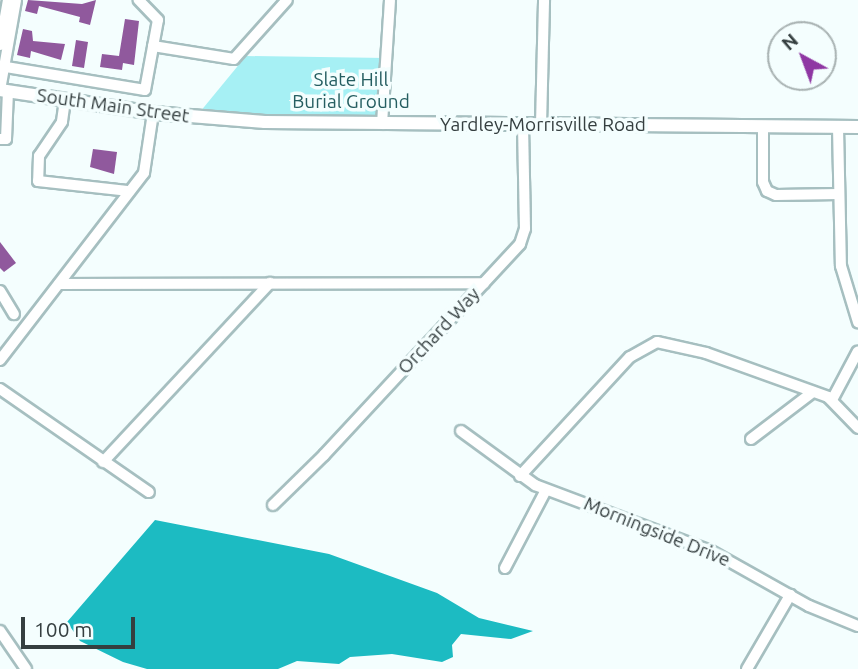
<!DOCTYPE html>
<html>
<head>
<meta charset="utf-8">
<style>
	body { margin:0 }
	#map { position:relative; width:858px; height:669px; overflow:hidden; background:#f4fefe; font-family:Ubuntu,sans-serif }
	div>[style] { position:absolute }
	[style*='--x'] { left:calc(var(--x)*1px); top:calc(var(--y)*1px); width:calc(var(--w)*1px); rotate:calc(var(--a)*1deg) }
	.green>* { inset:0; background:#a6f0f4 }
	.water>* { inset:0; background:#1cbbc2 }
	.building>* { inset:0; background:#90599d }
	.roads { filter:drop-shadow(2px 0 #a6bfc0) drop-shadow(-2px 0 #a6bfc0) drop-shadow(0 2px #a6bfc0) drop-shadow(0 -2px #a6bfc0) }
	.minor>* { height:10px; margin:-5px; padding:0 5px; transform-origin:5px; border-radius:5px; background:#fff }
	.major>* { height:12px; margin:-6px; padding:0 6px; transform-origin:6px; border-radius:6px; background:#fff }
	span { translate:-50% -50%; white-space:nowrap; text-align:center; line-height:1.15; -webkit-text-stroke:7px #f4fefe; paint-order:stroke }
	.park-label { font-size:19px; color:#255e61 }
	.street-label { font-size:19px; color:#353f40 }
	.north { position:absolute; left:767px; top:21px; width:70px; height:70px; box-sizing:border-box; background:#f4fefe; border:2px solid #a8b2b2; border-radius:50%; rotate:319deg; font-size:19px; font-weight:700; line-height:28px; text-align:center; color:#353f40 }
	.north::after { content:''; display:block; margin:auto; width:24px; height:32px; background:#8f37a3; clip-path:polygon(50% 0,100% 100%,50% 72%,0 100%) }
	.scale { position:absolute; left:21px; top:617px; width:114px; height:32px; box-sizing:border-box; border:4px solid #353f40; border-top:0; padding-left:9px; font-size:21px; line-height:24px; white-space:nowrap; color:#353f40; -webkit-text-stroke:5px #f4fefe; paint-order:stroke }
</style>
</head>
<body>
<div id="map">
	<div class="green">
		<div style="clip-path:polygon(246px 56px,386px 58px,382px 124px,195px 118px)"></div>
	</div>
	<div class="water">
		<div style="clip-path:polygon(155px 520px,329px 554px,437px 593px,479px 618px,533px 631px,511px 639px,461px 634px,452px 645px,453px 657px,442px 662px,392px 654px,350px 657px,339px 664px,297px 661px,278px 669px,147px 669px,123px 662px,80px 641px,67px 622px)"></div>
	</div>
	<div class="building">
		<div style="clip-path:polygon(28px 0,82px 4px,96px 0,90px 25px,79px 22px,80px 17px,39px 6px,37px 14px,25px 11px)"></div>
		<div style="clip-path:polygon(125px 19px,139px 21px,134px 65px,123px 63px,122px 70px,100px 67px,102px 54px,119px 56px)"></div>
		<div style="clip-path:polygon(23px 29px,32px 31px,33px 41px,65px 44px,61px 60px,31px 51px,30px 58px,17px 55px)"></div>
		<div style="clip-path:polygon(76px 40px,88px 42px,84px 68px,72px 66px)"></div>
		<div style="clip-path:polygon(93px 149px,117px 152px,114px 174px,90px 167px)"></div>
		<div style="clip-path:polygon(0 242px,16px 263px,4px 272px,0 268px)"></div>
	</div>
	<div class="roads">
		<div class="minor">
			<div style="--x:0;--y:45;--w:46;--a:-79.9"></div>
			<div style="--x:153;--y:46;--w:82;--a:9.1"></div>
			<div style="--x:234;--y:59;--w:79;--a:-48.1"></div>
			<div style="--x:0;--y:66;--w:147;--a:9.4"></div>
			<div style="--x:145;--y:90;--w:71;--a:-79.5"></div>
			<div style="--x:158;--y:20;--w:28;--a:-134"></div>
			<div style="--x:0;--y:90;--w:91;--a:-79.9"></div>
			<div style="--x:65;--y:100;--w:22;--a:98"></div>
			<div style="--x:62;--y:122;--w:41;--a:124.1"></div>
			<div style="--x:39;--y:156;--w:25;--a:92"></div>
			<div style="--x:38;--y:181;--w:92;--a:6.3"></div>
			<div style="--x:382;--y:124;--w:124;--a:-86.3"></div>
			<div style="--x:541;--y:125;--w:125;--a:-88.6"></div>
			<div style="--x:763;--y:126;--w:56;--a:90"></div>
			<div style="--x:763;--y:182;--w:10;--a:66"></div>
			<div style="--x:767;--y:191;--w:10;--a:24"></div>
			<div style="--x:776;--y:195;--w:63;--a:-0.9"></div>
			<div style="--x:838;--y:127;--w:139;--a:88.8"></div>
			<div style="--x:841;--y:266;--w:59;--a:73.1"></div>
			<div style="--x:0;--y:139;--w:6;--a:0"></div>
			<div style="--x:6;--y:139;--w:48;--a:-87.6"></div>
			<div style="--x:59;--y:284;--w:425;--a:-0.1"></div>
			<div style="--x:0;--y:291;--w:27;--a:59"></div>
			<div style="--x:0;--y:360;--w:236;--a:-52.4"></div>
			<div style="--x:144;--y:173;--w:61;--a:-81.5"></div>
			<div style="--x:0;--y:389;--w:181;--a:34.7"></div>
			<div style="--x:832;--y:400;--w:55;--a:-62"></div>
			<div style="--x:461;--y:431;--w:92;--a:36.1"></div>
			<div style="--x:535;--y:485;--w:188;--a:20.6"></div>
			<div style="--x:711;--y:551;--w:112;--a:29.3"></div>
			<div style="--x:809;--y:606;--w:53;--a:22.2"></div>
			<div style="--x:751;--y:439;--w:78;--a:-37.2"></div>
			<div style="--x:103;--y:462;--w:245;--a:-47"></div>
			<div style="--x:520;--y:476;--w:162;--a:-47.3"></div>
			<div style="--x:630;--y:357;--w:31;--a:-29"></div>
			<div style="--x:657;--y:342;--w:50;--a:12.7"></div>
			<div style="--x:706;--y:353;--w:130;--a:19.8"></div>
			<div style="--x:828;--y:397;--w:43;--a:45.9"></div>
			<div style="--x:273;--y:505;--w:71;--a:-44.4"></div>
			<div style="--x:324;--y:455;--w:288;--a:-47.1"></div>
			<div style="--x:520;--y:244;--w:16;--a:-72"></div>
			<div style="--x:525;--y:229;--w:104;--a:-91.1"></div>
			<div style="--x:505;--y:568;--w:88;--a:-62.3"></div>
			<div style="--x:0;--y:631;--w:46;--a:55.6"></div>
			<div style="--x:747;--y:669;--w:86;--a:-59.8"></div>
		</div>
		<div class="major">
			<div style="--x:0;--y:90;--w:155;--a:8.5"></div>
			<div style="--x:153;--y:113;--w:112;--a:4.6"></div>
			<div style="--x:265;--y:122;--w:593;--a:0.48"></div>
		</div>
	</div>
	<div class="park-label">
		<span style="left:351px;top:91px">Slate Hill<br>Burial Ground</span>
	</div>
	<div class="street-label">
		<span style="left:113px;top:106px;rotate:8deg">South Main Street</span>
		<span style="left:543px;top:125px">Yardley-Morrisville Road</span>
		<span style="left:439px;top:331px;rotate:-47deg">Orchard Way</span>
		<span style="left:657px;top:532px;rotate:22deg">Morningside Drive</span>
	</div>
	<div class="north">N</div>
	<div class="scale">100 m</div>
</div>
</body>
</html>
